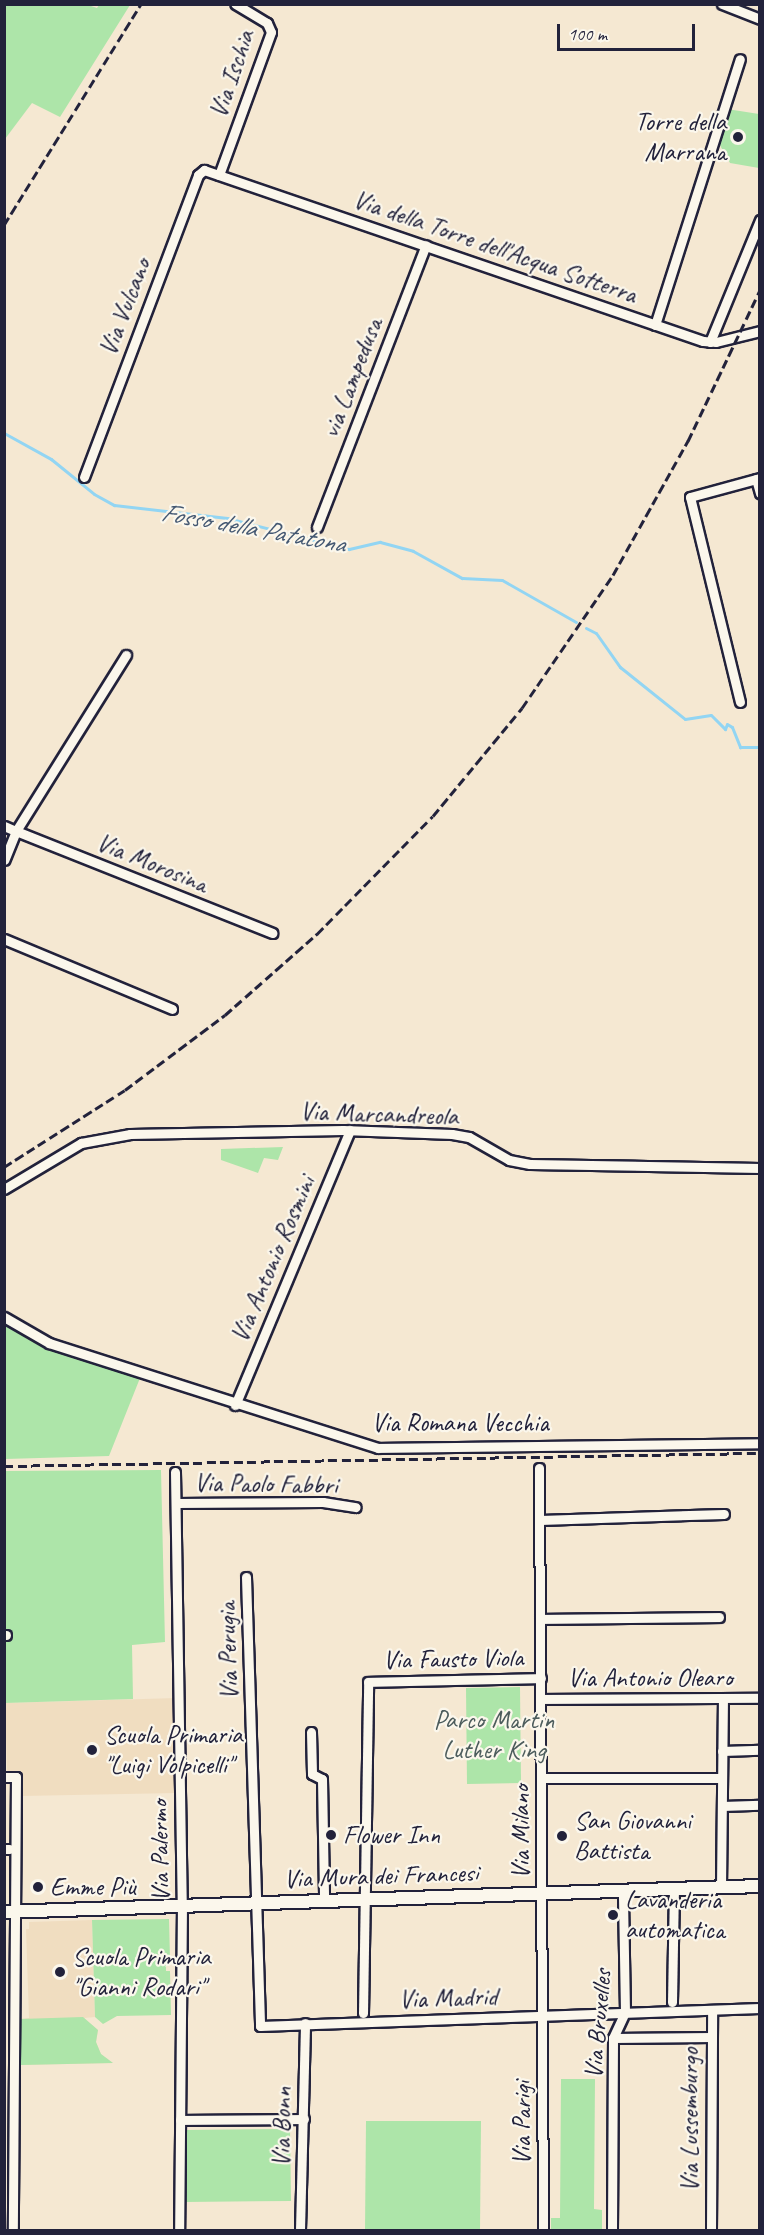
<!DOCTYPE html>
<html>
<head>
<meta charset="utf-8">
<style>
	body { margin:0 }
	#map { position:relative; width:764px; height:2235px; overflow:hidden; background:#f5e8d2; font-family:Caveat,sans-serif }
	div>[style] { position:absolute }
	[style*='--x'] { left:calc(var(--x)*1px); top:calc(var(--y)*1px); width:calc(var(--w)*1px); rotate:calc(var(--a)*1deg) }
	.built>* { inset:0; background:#f0ddc0 }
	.green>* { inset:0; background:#ade5a9 }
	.stream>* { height:3px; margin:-1.5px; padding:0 1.5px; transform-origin:1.5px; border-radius:1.5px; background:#92d5f3 }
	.roads { filter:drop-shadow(2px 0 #22223b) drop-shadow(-2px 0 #22223b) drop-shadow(0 2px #22223b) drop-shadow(0 -2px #22223b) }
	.minor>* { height:9px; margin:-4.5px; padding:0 4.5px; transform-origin:4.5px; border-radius:4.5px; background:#fbf7ec }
	.tertiary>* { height:12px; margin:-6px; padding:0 6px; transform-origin:6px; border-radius:6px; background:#fbf7ec }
	.rail>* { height:3px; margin-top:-1.5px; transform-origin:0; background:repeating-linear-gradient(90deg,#22223b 0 9px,transparent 0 13.5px) }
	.dots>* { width:16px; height:16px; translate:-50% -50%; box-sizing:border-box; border:3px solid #fbf7ec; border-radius:50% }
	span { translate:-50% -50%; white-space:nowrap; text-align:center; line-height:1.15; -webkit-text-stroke:4.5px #fbf7ec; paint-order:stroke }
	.street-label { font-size:26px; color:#22223b }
	.poi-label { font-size:26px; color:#22223b }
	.right { translate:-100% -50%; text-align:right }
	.left { translate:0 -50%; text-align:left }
	.park-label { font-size:26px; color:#4c5c5c }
	.water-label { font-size:27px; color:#445872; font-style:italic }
	.frame { position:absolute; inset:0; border:6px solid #22223b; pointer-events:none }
	.scale { position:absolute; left:557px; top:24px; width:138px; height:27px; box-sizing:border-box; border:3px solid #22223b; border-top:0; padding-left:8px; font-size:18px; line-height:21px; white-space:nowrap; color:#22223b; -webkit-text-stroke:4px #fbf7ec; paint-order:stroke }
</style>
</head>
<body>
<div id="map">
	<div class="built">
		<div style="clip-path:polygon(177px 1698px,178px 1793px,21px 1796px,21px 1771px,7px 1772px,5px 1703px)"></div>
		<div style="clip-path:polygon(92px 1920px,95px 2017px,84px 2018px,98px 2030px,96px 2042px,101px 2054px,113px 2063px,21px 2065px,20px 2019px,29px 2018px,26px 1929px,29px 1929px,29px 1922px)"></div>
	</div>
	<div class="green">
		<div style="clip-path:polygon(88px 5px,97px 8px,99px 5px,130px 5px,60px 117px,32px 103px,5px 139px,5px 5px)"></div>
		<div style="clip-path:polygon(727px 109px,759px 114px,759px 168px,730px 163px,717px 140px)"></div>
		<div style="clip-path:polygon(283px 1147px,278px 1160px,264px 1158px,258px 1173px,221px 1160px,221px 1149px)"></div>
		<div style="clip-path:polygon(4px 1316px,41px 1340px,142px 1373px,109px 1456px,5px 1459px)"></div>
		<div style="clip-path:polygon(161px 1470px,165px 1642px,132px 1645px,133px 1699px,5px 1703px,4px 1471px)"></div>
		<div style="clip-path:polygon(520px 1687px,521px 1783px,467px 1784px,466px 1688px)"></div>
		<div style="clip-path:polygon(169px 1919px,170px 1959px,166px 1960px,166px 1971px,170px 1971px,171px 2015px,117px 2016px,103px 2024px,95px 2017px,92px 1920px)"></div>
		<div style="clip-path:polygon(83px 2017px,98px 2030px,96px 2042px,101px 2054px,113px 2063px,21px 2065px,20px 2019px)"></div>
		<div style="clip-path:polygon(561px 2079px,595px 2079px,594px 2209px,602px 2210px,602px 2230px,551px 2230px,551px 2218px,560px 2218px)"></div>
		<div style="clip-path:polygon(366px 2121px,481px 2121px,480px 2230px,365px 2230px)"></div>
		<div style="clip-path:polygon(290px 2129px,291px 2201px,185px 2202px,184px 2130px)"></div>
	</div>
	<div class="stream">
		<div style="--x:4;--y:433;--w:54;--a:29"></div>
		<div style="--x:51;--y:459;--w:55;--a:39.1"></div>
		<div style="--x:94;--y:494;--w:23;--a:29"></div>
		<div style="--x:114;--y:505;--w:114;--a:6.6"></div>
		<div style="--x:227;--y:518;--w:126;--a:14.3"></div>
		<div style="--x:349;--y:549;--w:32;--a:-13"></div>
		<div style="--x:380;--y:542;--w:34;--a:15"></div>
		<div style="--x:413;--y:551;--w:56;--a:28.9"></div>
		<div style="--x:462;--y:578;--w:40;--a:2.9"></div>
		<div style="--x:502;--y:580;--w:85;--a:29.6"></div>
		<div style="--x:586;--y:628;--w:11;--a:27"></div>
		<div style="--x:596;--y:633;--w:42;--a:54.8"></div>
		<div style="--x:620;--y:667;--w:83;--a:38.7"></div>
		<div style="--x:685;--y:719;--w:26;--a:-9"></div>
		<div style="--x:711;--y:715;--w:20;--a:45"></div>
		<div style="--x:725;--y:729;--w:5;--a:-68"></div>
		<div style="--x:727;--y:724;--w:6;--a:31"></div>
		<div style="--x:732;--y:727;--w:22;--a:68"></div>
		<div style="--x:740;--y:747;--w:20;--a:0"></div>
	</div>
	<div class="roads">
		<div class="minor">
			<div style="--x:722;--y:4;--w:41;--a:21.5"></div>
			<div style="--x:219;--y:175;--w:152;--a:-70"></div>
			<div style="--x:271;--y:32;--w:10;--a:-114"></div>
			<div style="--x:267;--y:23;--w:37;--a:-149"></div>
			<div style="--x:655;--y:325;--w:279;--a:-72.3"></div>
			<div style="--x:710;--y:342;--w:132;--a:-67.7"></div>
			<div style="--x:84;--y:477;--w:323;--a:-69.3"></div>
			<div style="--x:198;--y:175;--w:8;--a:-40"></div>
			<div style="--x:204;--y:170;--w:527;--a:18.92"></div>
			<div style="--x:703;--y:341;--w:13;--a:4"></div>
			<div style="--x:716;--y:342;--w:45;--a:-14"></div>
			<div style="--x:756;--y:479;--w:15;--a:74"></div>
			<div style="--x:317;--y:527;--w:302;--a:-68.9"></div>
			<div style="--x:126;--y:655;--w:208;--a:122"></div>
			<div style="--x:16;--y:831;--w:276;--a:21.7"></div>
			<div style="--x:740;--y:702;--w:211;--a:-103.7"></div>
			<div style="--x:690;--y:497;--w:73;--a:-15.2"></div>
			<div style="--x:4;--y:826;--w:13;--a:23"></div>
			<div style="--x:16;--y:831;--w:31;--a:112"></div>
			<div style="--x:4;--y:939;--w:182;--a:22.6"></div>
			<div style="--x:4;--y:1189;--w:90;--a:-30.9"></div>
			<div style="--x:81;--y:1143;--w:50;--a:-10.4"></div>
			<div style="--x:130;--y:1134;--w:213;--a:-1.1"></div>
			<div style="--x:343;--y:1130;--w:109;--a:2.1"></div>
			<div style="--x:452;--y:1134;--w:17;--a:10"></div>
			<div style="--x:469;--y:1137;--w:46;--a:29.9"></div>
			<div style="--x:509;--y:1160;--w:21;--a:11"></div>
			<div style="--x:530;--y:1164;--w:230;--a:1"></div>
			<div style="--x:4;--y:1317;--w:52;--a:30"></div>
			<div style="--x:49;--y:1343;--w:345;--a:17.7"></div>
			<div style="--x:378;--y:1448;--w:382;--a:-0.7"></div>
			<div style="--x:235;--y:1405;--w:298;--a:-67.3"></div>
			<div style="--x:539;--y:1468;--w:762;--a:89.7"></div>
			<div style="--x:175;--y:1472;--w:432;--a:89.1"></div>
			<div style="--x:182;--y:1904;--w:326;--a:90.5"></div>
			<div style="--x:176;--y:1503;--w:147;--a:-0.4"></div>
			<div style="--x:323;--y:1502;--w:33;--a:9"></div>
			<div style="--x:540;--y:1520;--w:184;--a:-1.9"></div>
			<div style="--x:246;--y:1577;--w:449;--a:88.2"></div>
			<div style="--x:260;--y:2026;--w:500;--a:-2.06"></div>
			<div style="--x:540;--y:1619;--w:179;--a:-0.6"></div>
			<div style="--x:4;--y:1635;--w:2;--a:0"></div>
			<div style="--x:541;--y:1699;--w:219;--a:-0.3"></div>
			<div style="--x:311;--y:1732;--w:42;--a:88.6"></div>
			<div style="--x:312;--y:1774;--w:11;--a:27"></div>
			<div style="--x:322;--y:1779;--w:120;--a:89"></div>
			<div style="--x:722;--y:1751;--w:38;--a:-2"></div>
			<div style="--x:4;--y:1777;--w:12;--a:0"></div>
			<div style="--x:16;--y:1777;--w:453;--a:90.4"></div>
			<div style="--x:541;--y:1778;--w:181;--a:0"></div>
			<div style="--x:722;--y:1806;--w:38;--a:-2"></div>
			<div style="--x:4;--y:1849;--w:5;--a:0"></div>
			<div style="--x:721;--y:1887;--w:188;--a:-89.4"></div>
			<div style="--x:672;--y:2002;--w:112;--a:-89"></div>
			<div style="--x:363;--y:2013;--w:331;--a:-89.1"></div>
			<div style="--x:368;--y:1682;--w:173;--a:-1.3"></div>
			<div style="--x:613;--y:2038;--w:99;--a:-0.6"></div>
			<div style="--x:180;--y:2120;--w:124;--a:-0.5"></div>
			<div style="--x:300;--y:2230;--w:207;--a:-88.6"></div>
			<div style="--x:612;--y:2230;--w:192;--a:-89.7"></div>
			<div style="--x:613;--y:2038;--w:29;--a:-65"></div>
			<div style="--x:625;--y:2012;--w:119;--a:-91"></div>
			<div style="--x:711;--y:2230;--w:220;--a:-89.7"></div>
		</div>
		<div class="tertiary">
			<div style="--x:4;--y:1912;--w:756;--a:-1.97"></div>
		</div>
	</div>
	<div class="rail">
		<div style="--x:4;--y:225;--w:260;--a:-58.2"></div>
		<div style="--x:4;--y:1167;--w:143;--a:-32.5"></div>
		<div style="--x:125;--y:1090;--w:125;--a:-36.9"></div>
		<div style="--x:225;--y:1015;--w:123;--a:-41.4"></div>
		<div style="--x:317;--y:934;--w:165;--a:-45.5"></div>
		<div style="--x:433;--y:816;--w:140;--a:-50.5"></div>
		<div style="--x:522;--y:708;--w:161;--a:-55.6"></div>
		<div style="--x:613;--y:575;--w:154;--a:-60.8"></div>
		<div style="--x:688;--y:441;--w:167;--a:-64.5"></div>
		<div style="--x:4;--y:1466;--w:756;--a:-0.99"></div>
	</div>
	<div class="dots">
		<div style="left:738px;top:137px;background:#22223b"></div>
		<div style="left:92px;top:1750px;background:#22223b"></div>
		<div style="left:331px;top:1835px;background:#22223b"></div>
		<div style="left:562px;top:1836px;background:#22223b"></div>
		<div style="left:38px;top:1887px;background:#22223b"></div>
		<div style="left:613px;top:1915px;background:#22223b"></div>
		<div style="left:60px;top:1972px;background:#22223b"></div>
	</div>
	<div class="street-label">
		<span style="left:232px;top:74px;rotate:-71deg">Via Ischia</span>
		<span style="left:495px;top:247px;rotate:19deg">Via della Torre dell'Acqua Sotterra</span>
		<span style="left:125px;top:307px;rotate:-69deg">Via Vulcano</span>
		<span style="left:352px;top:378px;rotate:-69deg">via Lampedusa</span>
		<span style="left:152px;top:863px;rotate:22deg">Via Morosina</span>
		<span style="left:379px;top:1114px;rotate:2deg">Via Marcandreola</span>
		<span style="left:273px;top:1259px;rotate:-67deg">Via Antonio Rosmini</span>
		<span style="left:460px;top:1423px">Via Romana Vecchia</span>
		<span style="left:266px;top:1484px;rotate:1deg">Via Paolo Fabbri</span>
		<span style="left:228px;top:1651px;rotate:-92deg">Via Perugia</span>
		<span style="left:453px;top:1659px;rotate:-1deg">Via Fausto Viola</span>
		<span style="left:650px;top:1678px">Via Antonio Olearo</span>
		<span style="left:521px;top:1832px;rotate:-90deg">Via Milano</span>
		<span style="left:160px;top:1851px;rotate:-91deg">Via Palermo</span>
		<span style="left:381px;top:1876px;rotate:-2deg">Via Mura dei Francesi</span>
		<span style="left:448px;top:1998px;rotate:-2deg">Via Madrid</span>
		<span style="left:598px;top:2024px;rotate:-85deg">Via Bruxelles</span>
		<span style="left:690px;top:2120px;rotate:-90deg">Via Lussemburgo</span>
		<span style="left:522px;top:2123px;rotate:-90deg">Via Parigi</span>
		<span style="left:282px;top:2127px;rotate:-89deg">Via Bonn</span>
	</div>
	<div class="poi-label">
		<span class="right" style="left:726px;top:137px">Torre della<br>Marrana</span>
		<span class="left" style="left:104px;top:1750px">Scuola Primaria<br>"Luigi Volpicelli"</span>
		<span class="left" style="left:574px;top:1836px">San Giovanni<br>Battista</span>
		<span class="left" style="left:343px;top:1835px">Flower Inn</span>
		<span class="left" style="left:50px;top:1887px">Emme Più</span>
		<span class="left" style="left:625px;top:1915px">Lavanderia<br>automatica</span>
		<span class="left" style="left:72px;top:1972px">Scuola Primaria<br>"Gianni Rodari"</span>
	</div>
	<div class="park-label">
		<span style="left:494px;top:1735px">Parco Martin<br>Luther King</span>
	</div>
	<div class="water-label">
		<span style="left:253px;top:528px;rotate:10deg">Fosso della Patatona</span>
	</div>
	<div class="frame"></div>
	<div class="scale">100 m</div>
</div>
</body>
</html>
